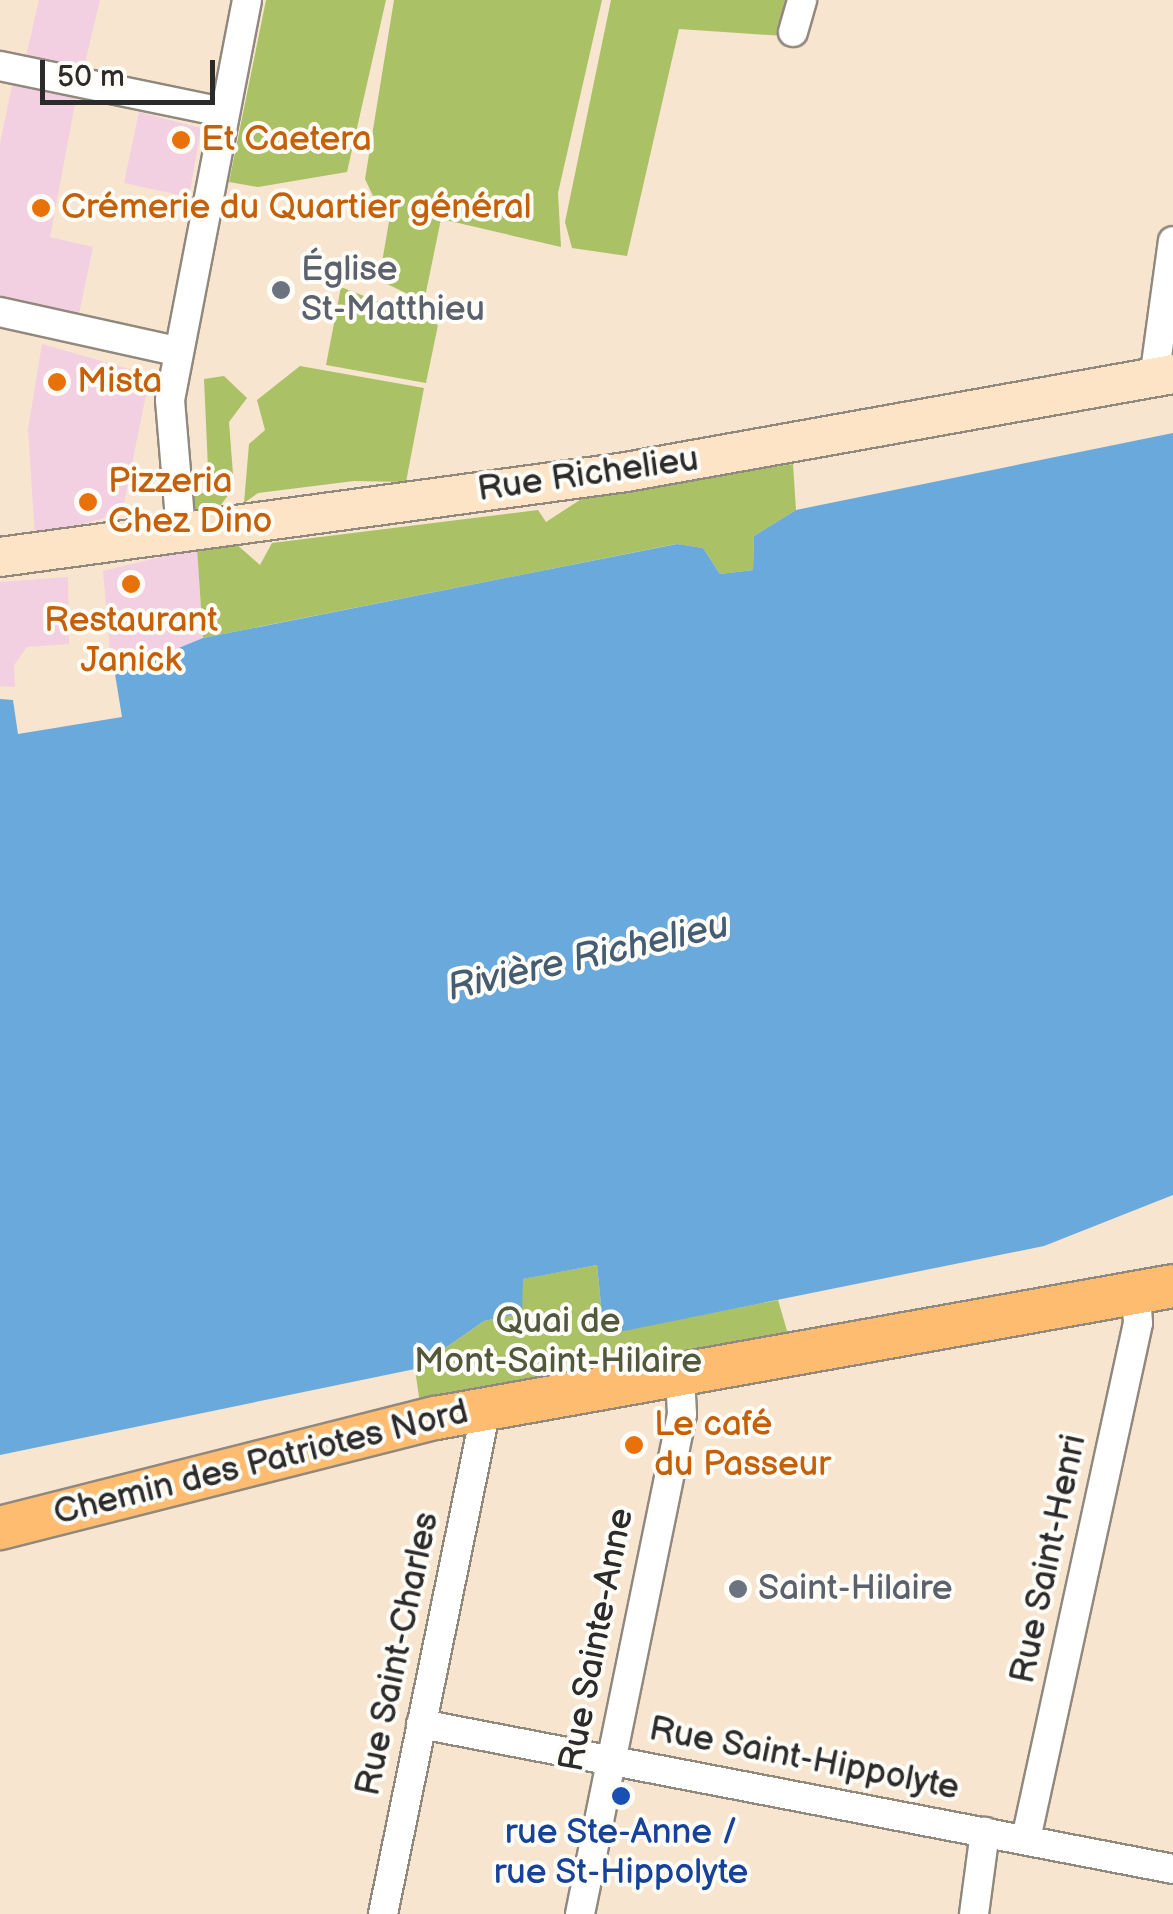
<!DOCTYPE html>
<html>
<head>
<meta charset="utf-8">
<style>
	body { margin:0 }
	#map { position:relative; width:1173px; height:1914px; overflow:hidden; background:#f7e5d0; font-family:"Balsamiq Sans",sans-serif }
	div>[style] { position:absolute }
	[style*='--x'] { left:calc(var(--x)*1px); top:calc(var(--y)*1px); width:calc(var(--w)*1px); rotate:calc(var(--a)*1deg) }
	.built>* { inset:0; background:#f2cfe1 }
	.green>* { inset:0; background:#abc166 }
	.water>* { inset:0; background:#6aa9dc }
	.roads { filter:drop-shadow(2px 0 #91887e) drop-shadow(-2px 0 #91887e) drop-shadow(0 2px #91887e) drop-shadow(0 -2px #91887e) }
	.street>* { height:28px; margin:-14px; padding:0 14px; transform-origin:14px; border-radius:14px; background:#fff }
	.secondary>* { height:38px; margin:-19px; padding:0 19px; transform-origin:19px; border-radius:19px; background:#fee4c6 }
	.primary>* { height:42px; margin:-21px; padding:0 21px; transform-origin:21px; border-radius:21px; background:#fdbc70 }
	.dots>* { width:28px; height:28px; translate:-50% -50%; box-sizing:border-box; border:5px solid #fdfcf7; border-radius:50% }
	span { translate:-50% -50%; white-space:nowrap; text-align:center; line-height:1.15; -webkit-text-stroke:8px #fdfcf7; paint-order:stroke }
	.food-label { font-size:35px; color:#c56008 }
	.left { translate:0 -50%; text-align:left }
	.worship-label { font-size:35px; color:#5b616d }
	.street-label { font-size:35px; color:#2b2b2b }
	.park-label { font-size:35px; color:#51583d }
	.transit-label { font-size:35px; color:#164399 }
	.water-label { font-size:38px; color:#445d72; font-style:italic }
	.scale { position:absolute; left:40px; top:60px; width:175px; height:45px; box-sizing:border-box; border:5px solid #2b2b2b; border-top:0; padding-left:12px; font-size:30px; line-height:35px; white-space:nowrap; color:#2b2b2b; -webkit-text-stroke:8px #fdfcf7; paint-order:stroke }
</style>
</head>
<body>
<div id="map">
	<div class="built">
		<div style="clip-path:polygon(39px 0,100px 0,84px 67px,26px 56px)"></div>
		<div style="clip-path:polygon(12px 85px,76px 98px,50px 237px,93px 247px,79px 314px,0 297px,0 144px)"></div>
		<div style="clip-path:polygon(139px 112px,201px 128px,189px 197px,124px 183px)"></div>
		<div style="clip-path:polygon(42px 344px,150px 375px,122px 513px,35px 537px,28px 429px)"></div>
		<div style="clip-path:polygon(197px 548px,203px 638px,112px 675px,103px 571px)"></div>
		<div style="clip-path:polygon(68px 577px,69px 644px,27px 647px,14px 665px,15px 687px,0 686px,0 582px)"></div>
	</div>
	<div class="green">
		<div style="clip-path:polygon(266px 0,386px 0,347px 172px,258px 187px,229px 182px)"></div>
		<div style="clip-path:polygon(394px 0,602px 0,558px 193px,561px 247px,441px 219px,424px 302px,379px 280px,392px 204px,373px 196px,365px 179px)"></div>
		<div style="clip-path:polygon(611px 0,791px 0,783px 36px,679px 29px,627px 256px,572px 248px,565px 222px)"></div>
		<div style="clip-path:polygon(341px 287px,438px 325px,426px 383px,326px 365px)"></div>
		<div style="clip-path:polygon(300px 366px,424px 388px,406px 482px,354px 481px,258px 493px,244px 503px,249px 444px,265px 430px,257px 400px)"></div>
		<div style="clip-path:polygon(224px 376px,247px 398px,229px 422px,233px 474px,220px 481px,229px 494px,220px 506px,193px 511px,193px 496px,209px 491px,204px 379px)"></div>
		<div style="clip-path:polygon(793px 464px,796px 510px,754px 536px,753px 570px,720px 574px,703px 548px,676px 544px,203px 638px,197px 548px,235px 543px,260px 565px,272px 543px,538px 510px,546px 522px,586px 496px)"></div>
		<div style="clip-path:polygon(597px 1265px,604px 1334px,778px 1300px,793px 1351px,421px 1411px,415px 1369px,484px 1321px,522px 1313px,522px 1279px)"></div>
	</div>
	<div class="water">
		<div style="clip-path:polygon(1173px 433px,1173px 1195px,1044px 1246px,604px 1335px,597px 1265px,523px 1279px,522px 1313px,484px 1321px,415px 1369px,0 1455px,0 699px,13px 700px,18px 734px,122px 717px,115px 674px,203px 638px,677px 544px,703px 548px,720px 574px,753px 570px,754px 536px,796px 510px)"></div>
	</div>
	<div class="roads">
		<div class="street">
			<div style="--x:793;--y:32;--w:33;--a:-74"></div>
			<div style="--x:0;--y:66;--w:228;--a:11.7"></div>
			<div style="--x:0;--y:312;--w:180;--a:12.5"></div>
			<div style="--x:1154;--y:379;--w:139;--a:-82.2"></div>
			<div style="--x:181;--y:531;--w:131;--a:-94.8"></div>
			<div style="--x:170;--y:400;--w:407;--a:-79.1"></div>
			<div style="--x:421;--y:1724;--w:766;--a:10.91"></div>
			<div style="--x:1026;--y:1839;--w:528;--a:-77.75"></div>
			<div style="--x:1138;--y:1323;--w:29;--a:-94"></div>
			<div style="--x:383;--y:1914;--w:515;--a:-78.47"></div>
			<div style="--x:580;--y:1914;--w:510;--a:-78.47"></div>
			<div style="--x:682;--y:1414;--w:33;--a:-93"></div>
			<div style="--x:974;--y:1914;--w:83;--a:-82.4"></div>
		</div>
		<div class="secondary">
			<div style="--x:0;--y:557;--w:632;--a:-7.73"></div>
			<div style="--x:626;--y:472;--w:556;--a:-10.16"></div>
		</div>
		<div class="primary">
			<div style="--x:0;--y:1528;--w:450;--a:-14.2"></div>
			<div style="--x:436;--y:1418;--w:749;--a:-10.15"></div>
		</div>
	</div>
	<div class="dots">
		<div style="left:181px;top:140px;background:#e8710a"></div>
		<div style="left:41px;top:208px;background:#e8710a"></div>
		<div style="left:281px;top:290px;background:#6b7280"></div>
		<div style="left:57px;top:382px;background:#e8710a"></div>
		<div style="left:88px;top:502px;background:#e8710a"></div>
		<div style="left:131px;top:584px;background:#e8710a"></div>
		<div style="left:634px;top:1445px;background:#e8710a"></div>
		<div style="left:738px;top:1589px;background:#6b7280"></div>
		<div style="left:621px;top:1796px;background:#1a4fb4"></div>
	</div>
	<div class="food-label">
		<span class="left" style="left:201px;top:140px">Et Caetera</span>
		<span class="left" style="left:61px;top:208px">Crémerie du Quartier général</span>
		<span class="left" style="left:77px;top:382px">Mista</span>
		<span class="left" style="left:108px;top:502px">Pizzeria<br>Chez Dino</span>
		<span style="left:131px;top:641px">Restaurant<br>Janick</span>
		<span class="left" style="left:654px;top:1445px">Le café<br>du Passeur</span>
	</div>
	<div class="worship-label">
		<span class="left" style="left:301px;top:290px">Église<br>St-Matthieu</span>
		<span class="left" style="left:758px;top:1589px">Saint-Hilaire</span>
	</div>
	<div class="street-label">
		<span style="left:588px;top:475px;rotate:-8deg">Rue Richelieu</span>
		<span style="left:261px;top:1463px;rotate:-14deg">Chemin des Patriotes Nord</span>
		<span style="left:1049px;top:1559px;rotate:-78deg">Rue Saint-Henri</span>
		<span style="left:597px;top:1640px;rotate:-79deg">Rue Sainte-Anne</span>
		<span style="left:398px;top:1654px;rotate:-78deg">Rue Saint-Charles</span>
		<span style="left:804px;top:1759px;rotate:11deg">Rue Saint-Hippolyte</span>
	</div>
	<div class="park-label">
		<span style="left:558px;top:1342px">Quai de<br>Mont-Saint-Hilaire</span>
	</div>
	<div class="transit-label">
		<span style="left:621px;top:1853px">rue Ste-Anne /<br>rue St-Hippolyte</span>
	</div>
	<div class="water-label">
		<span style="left:588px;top:957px;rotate:-13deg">Rivière Richelieu</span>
	</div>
	<div class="scale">50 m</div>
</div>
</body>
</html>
